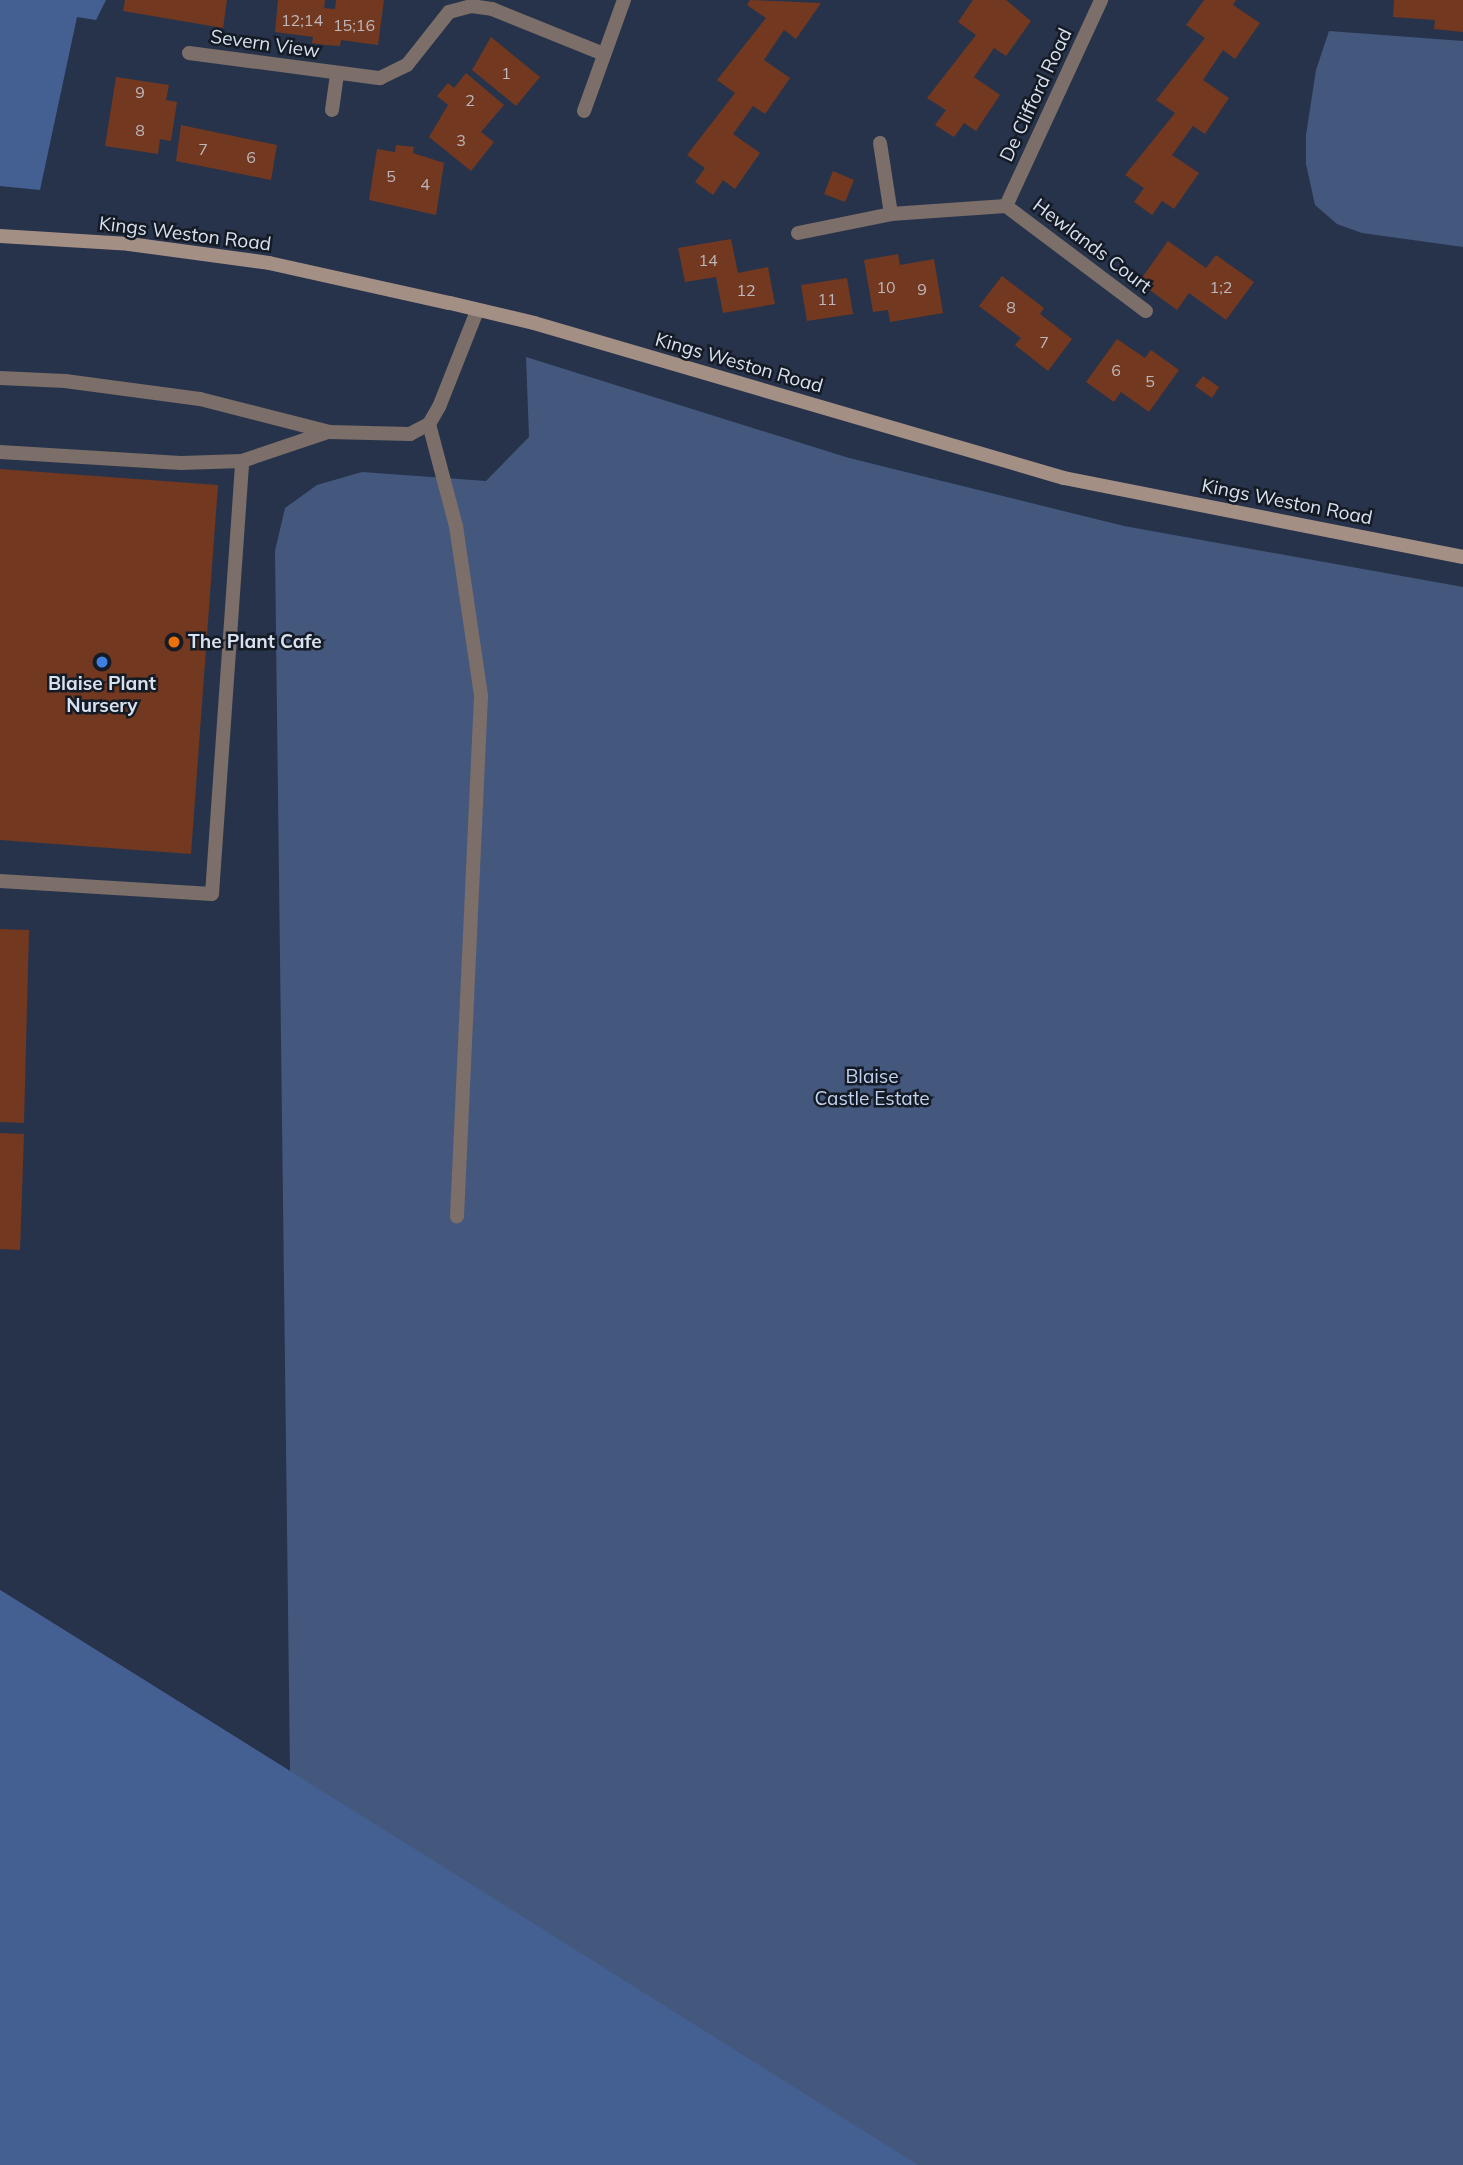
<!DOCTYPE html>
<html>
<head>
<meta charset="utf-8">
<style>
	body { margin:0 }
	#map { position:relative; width:1463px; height:2165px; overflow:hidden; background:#27334a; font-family:Mulish,sans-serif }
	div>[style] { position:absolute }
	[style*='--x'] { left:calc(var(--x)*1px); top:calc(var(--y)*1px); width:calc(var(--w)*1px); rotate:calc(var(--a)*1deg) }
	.green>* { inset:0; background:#44587d }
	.forest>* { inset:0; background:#446092 }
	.building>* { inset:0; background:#723920 }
	.service>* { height:14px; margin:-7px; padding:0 7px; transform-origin:7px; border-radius:7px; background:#7c6e68 }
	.minor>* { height:14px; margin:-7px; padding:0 7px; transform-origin:7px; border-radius:7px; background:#7c6e68 }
	.secondary>* { height:14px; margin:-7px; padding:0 7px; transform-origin:7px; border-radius:7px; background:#a48f85 }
	.dots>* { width:19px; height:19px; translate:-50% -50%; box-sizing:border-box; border:4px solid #151b25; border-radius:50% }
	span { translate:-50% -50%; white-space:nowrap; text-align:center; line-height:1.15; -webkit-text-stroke:5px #151b25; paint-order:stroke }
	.number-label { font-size:16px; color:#beb7bb }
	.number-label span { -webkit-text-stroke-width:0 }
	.street-label { font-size:19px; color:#d8e1ef }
	.poi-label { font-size:19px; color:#d8e1ef; font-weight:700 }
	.left { translate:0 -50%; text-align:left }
	.park-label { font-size:19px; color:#c2d3f2 }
</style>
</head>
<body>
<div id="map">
	<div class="green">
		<div style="clip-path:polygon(1329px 31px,1463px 41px,1463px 247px,1362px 233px,1337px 224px,1315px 205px,1306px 164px,1306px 135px,1316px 70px)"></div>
		<div style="clip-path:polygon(526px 357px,849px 458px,1124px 526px,1463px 587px,1463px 2165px,0 2165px,0 1590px,290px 1771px,275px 551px,285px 508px,317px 485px,362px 472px,486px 481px,529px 437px)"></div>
	</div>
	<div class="forest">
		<div style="clip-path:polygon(0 0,106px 0,96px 20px,77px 17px,40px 190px,0 186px)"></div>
		<div style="clip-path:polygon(0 1590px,450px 1871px,918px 2165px,0 2165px)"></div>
	</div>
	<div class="building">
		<div style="clip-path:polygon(125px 0,227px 0,223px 28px,123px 11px)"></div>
		<div style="clip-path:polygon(278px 0,325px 0,324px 8px,335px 9px,336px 0,384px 0,378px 45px,341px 40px,340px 46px,325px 45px,312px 43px,313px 37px,275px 32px)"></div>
		<div style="clip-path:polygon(750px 0,821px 3px,796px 39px,784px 30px,764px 60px,790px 78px,765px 114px,753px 106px,733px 134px,760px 153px,735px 189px,723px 180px,713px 195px,695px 182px,705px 168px,687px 155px,735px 93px,717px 80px,766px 18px,747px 5px)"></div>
		<div style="clip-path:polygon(973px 0,1006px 0,1031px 21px,1006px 56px,994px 48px,974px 77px,1000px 95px,976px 131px,964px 123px,954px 137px,935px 125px,946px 110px,927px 98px,976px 35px,958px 22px)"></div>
		<div style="clip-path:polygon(1204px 0,1236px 0,1233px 5px,1260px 23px,1235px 59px,1223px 50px,1203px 80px,1229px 98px,1205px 134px,1193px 126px,1172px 155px,1199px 173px,1174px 209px,1162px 201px,1152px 215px,1134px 202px,1144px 188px,1125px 175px,1175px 113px,1156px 100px,1205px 38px,1186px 25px)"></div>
		<div style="clip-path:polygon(1394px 0,1463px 0,1463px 32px,1434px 29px,1435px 20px,1393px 17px)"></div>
		<div style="clip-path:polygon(491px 37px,540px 77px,516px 106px,472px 70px)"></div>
		<div style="clip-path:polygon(466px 73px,504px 105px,481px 132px,494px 142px,471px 171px,429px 137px,448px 105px,437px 96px,448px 83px,454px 88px)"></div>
		<div style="clip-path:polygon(116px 77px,169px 85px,166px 100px,177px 102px,171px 141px,160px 139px,158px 154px,105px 146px)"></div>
		<div style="clip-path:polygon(181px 125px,277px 145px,271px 180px,176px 161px)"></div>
		<div style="clip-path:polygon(396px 145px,414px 147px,413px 153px,444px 163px,436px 215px,369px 200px,377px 149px,395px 152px)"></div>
		<div style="clip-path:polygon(833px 171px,854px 180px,845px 202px,824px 194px)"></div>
		<div style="clip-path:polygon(731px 239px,738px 273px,768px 267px,775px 304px,723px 313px,716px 277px,685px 282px,678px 248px)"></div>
		<div style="clip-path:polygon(1168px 241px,1206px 268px,1216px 255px,1254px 282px,1226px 320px,1189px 293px,1177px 310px,1139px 282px)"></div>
		<div style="clip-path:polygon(898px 254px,900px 265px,934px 259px,943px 313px,890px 322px,888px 310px,873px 312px,864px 260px)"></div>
		<div style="clip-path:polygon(1002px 276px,1044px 308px,1040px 314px,1072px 339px,1048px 371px,1015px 345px,1021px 338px,979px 306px)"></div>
		<div style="clip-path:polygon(847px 278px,853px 314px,807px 321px,801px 285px)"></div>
		<div style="clip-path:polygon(1117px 339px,1145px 358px,1151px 350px,1179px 370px,1149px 412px,1121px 392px,1114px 402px,1086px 382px)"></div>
		<div style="clip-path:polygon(1203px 376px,1219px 387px,1212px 398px,1195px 386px)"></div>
		<div style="clip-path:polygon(0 469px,218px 485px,191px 854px,0 840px)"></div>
		<div style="clip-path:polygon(0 929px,29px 930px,24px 1123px,0 1122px)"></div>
		<div style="clip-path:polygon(0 1133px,24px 1134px,20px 1250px,0 1249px)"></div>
	</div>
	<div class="service">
		<div style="--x:0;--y:378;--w:65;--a:2.6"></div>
		<div style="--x:65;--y:381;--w:136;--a:7.6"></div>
		<div style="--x:200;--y:399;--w:133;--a:14.3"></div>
		<div style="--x:329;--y:432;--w:81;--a:1.4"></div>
		<div style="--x:410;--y:434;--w:21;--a:-28"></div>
		<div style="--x:429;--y:424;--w:20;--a:-60"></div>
		<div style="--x:439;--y:407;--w:103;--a:-68.4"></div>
		<div style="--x:429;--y:424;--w:106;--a:75.2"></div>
		<div style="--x:456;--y:526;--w:172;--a:81.6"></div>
		<div style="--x:481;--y:696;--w:521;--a:92.64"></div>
		<div style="--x:0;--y:452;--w:181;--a:3.5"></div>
		<div style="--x:181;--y:463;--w:61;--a:-1.9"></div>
		<div style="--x:242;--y:461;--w:91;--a:-18.6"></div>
		<div style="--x:0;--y:881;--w:212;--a:3.5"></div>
		<div style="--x:212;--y:894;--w:434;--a:-86"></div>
	</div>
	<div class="minor">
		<div style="--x:189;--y:53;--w:193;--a:7.5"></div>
		<div style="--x:380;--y:78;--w:30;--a:-26"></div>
		<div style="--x:407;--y:65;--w:68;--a:-51.6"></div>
		<div style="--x:449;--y:12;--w:23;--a:-15"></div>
		<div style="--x:471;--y:6;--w:21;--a:8"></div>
		<div style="--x:492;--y:9;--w:121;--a:21.9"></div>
		<div style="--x:332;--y:110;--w:37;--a:-82"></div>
		<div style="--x:584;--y:111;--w:118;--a:-70.2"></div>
		<div style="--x:880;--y:143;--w:72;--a:81.2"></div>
		<div style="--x:1006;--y:206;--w:227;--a:-65.2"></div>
		<div style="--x:798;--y:233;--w:95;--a:-11.5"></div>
		<div style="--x:891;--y:214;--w:115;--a:-4"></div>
		<div style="--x:1006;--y:206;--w:175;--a:36.9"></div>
	</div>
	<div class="secondary">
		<div style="--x:0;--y:236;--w:129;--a:3.5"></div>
		<div style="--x:129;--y:244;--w:141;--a:7.7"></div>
		<div style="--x:269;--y:263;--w:185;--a:12.5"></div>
		<div style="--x:450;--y:303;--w:86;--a:13.4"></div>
		<div style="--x:534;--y:323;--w:552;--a:16.3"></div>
		<div style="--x:1064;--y:478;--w:407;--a:11.2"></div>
	</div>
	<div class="dots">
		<div style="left:174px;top:642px;background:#e8710a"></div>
		<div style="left:102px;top:662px;background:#3f7fe0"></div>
	</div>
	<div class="number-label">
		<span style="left:302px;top:20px">12;14</span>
		<span style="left:354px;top:25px">15;16</span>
		<span style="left:506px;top:73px">1</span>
		<span style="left:140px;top:92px">9</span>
		<span style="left:470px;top:100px">2</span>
		<span style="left:140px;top:130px">8</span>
		<span style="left:461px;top:140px">3</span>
		<span style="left:203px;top:149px">7</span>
		<span style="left:251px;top:157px">6</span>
		<span style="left:391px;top:176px">5</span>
		<span style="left:425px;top:184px">4</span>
		<span style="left:708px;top:260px">14</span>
		<span style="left:886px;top:287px">10</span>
		<span style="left:1221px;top:287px">1;2</span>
		<span style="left:922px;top:289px">9</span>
		<span style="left:746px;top:290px">12</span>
		<span style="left:827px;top:299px">11</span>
		<span style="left:1011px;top:307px">8</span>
		<span style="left:1044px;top:342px">7</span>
		<span style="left:1116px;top:370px">6</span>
		<span style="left:1150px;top:381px">5</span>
	</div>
	<div class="street-label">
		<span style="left:265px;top:44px;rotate:8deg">Severn View</span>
		<span style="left:1036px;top:95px;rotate:-65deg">De Clifford Road</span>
		<span style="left:185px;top:234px;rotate:7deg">Kings Weston Road</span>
		<span style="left:1092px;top:246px;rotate:37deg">Hewlands Court</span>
		<span style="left:739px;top:363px;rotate:16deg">Kings Weston Road</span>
		<span style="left:1287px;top:502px;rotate:11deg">Kings Weston Road</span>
	</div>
	<div class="poi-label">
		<span class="left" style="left:188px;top:642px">The Plant Cafe</span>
		<span style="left:102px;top:695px">Blaise Plant<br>Nursery</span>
	</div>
	<div class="park-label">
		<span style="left:872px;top:1088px">Blaise<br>Castle Estate</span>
	</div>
</div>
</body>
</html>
